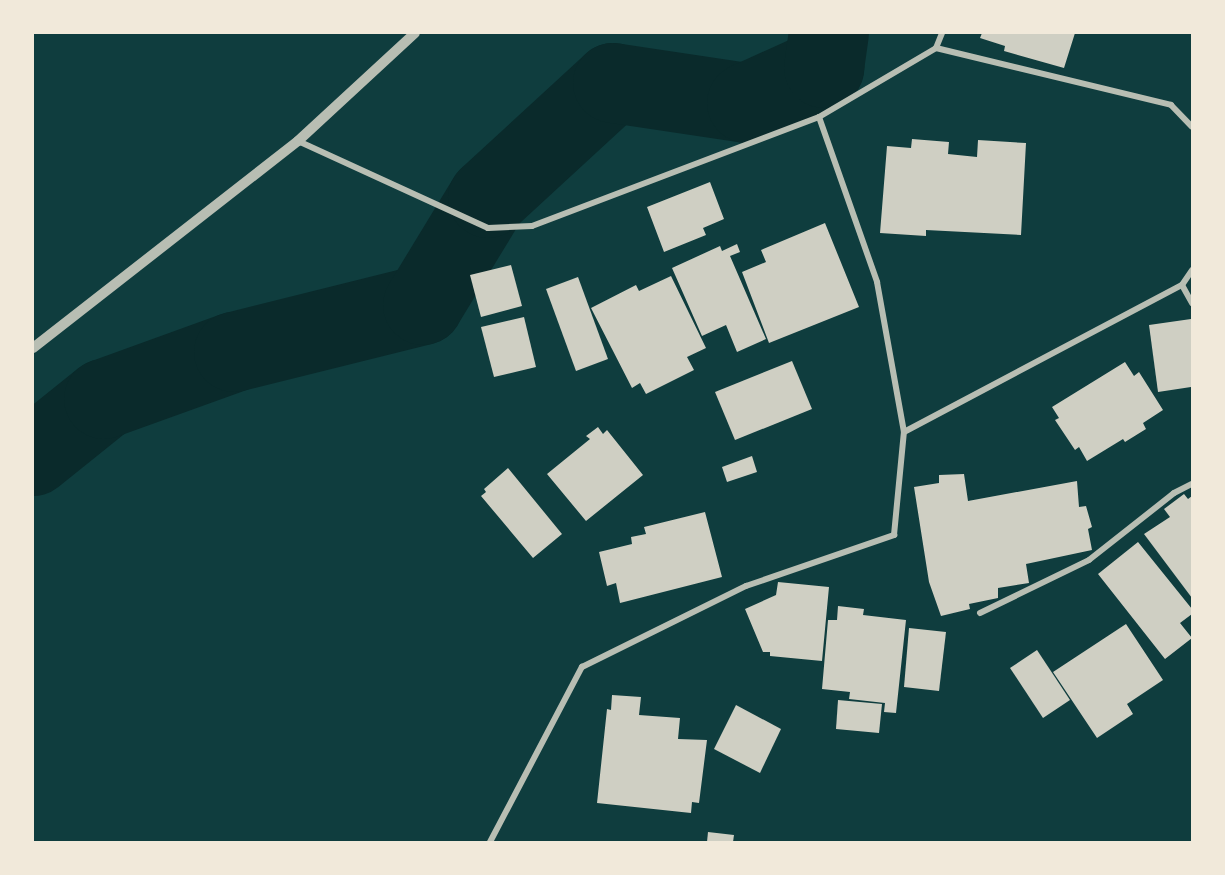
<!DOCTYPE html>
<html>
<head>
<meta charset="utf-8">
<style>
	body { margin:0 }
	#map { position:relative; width:1225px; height:875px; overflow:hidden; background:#0f3d3e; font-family:"Alegreya Sans",sans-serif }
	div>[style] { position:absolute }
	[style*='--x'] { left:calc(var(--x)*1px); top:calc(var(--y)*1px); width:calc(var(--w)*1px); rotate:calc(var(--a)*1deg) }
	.river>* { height:80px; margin:-40px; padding:0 40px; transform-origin:40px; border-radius:40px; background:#0a2a2b }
	.building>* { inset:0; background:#cfcfc3 }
	.minor>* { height:6px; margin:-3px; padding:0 3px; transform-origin:3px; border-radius:3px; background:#b8beb3 }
	.tertiary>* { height:10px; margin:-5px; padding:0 5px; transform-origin:5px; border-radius:5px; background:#b8beb3 }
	span { translate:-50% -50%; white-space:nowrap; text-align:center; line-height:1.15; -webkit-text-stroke:5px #f1e9da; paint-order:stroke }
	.frame { position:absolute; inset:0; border:34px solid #f1e9da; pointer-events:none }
</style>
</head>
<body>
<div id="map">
	<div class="river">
		<div style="--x:33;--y:456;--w:91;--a:-38.8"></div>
		<div style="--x:104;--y:399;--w:138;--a:-19.9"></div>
		<div style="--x:234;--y:352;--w:195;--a:-14"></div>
		<div style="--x:423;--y:305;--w:125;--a:-58.7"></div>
		<div style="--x:488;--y:198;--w:170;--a:-42.6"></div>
		<div style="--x:613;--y:83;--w:135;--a:8.5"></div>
		<div style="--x:747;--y:103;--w:85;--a:-24.4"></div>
		<div style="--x:824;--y:68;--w:35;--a:-82"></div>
	</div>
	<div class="building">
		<div style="clip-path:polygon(982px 33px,1075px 33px,1064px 68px,1004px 51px,1005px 46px,980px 38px)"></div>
		<div style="clip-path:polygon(912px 139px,949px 142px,948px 154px,977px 157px,978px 140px,1026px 143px,1021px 235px,926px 230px,926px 236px,880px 233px,887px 146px,911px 148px)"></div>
		<div style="clip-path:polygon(710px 182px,724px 219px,703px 228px,706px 235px,664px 252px,647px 207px)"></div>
		<div style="clip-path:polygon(825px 223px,859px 307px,769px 343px,742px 272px,766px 262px,761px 250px)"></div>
		<div style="clip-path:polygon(737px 244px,740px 252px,730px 256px,766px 339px,737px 352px,726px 325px,702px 336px,672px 268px,720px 246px,722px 251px)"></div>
		<div style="clip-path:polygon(511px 265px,522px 306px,481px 317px,470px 275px)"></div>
		<div style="clip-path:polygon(671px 276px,706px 348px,687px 357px,694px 370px,646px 394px,640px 383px,632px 388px,591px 308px,636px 285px,639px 291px)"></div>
		<div style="clip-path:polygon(578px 277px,608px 359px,576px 371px,546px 289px)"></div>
		<div style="clip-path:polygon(524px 317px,536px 367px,494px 377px,481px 327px)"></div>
		<div style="clip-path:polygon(1191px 319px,1191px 387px,1158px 392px,1149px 325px)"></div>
		<div style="clip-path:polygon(792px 361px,812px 409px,735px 440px,715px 392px)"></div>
		<div style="clip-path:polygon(1125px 362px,1134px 376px,1139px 372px,1163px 410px,1143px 423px,1146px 429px,1125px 442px,1123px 439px,1087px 461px,1079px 447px,1075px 450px,1055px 420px,1059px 418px,1052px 407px)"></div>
		<div style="clip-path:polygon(598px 427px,603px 434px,607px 430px,643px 475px,586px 521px,547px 474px,590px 439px,586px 436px)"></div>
		<div style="clip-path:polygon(752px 456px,757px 472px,727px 482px,722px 467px)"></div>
		<div style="clip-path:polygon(508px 468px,562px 534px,533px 558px,481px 496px,486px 492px,484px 489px)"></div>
		<div style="clip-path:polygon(964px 474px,968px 501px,1077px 481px,1079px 507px,1086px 506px,1092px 527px,1088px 529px,1092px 550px,1026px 564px,1029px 583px,998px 588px,998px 598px,969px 604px,970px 609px,941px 616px,929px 582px,914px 487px,939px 483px,939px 475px)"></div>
		<div style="clip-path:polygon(1184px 494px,1188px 499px,1192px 496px,1192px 598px,1144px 534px,1170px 517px,1164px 509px)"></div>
		<div style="clip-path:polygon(705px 512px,722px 577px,620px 603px,616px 583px,607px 586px,599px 552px,632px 544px,631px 537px,646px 534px,644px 527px)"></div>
		<div style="clip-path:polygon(1138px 542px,1192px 609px,1192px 614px,1180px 623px,1192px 638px,1165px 659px,1098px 574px)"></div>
		<div style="clip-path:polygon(778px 582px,829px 587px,822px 661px,770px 656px,770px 652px,763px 652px,745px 609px,776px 595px)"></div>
		<div style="clip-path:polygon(838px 606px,864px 609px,863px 615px,906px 620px,896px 713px,884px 712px,885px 703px,849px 699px,850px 692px,822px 689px,828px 620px,837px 620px)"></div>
		<div style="clip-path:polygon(1126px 624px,1163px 680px,1127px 704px,1133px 714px,1097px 738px,1053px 672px)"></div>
		<div style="clip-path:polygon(909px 628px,946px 632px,939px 691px,904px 687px)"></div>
		<div style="clip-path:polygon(1037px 650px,1070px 700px,1043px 718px,1010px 668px)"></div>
		<div style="clip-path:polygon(612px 695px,641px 697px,639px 715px,680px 718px,678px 739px,707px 740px,699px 803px,692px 802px,691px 813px,597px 803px,607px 709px,611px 710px)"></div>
		<div style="clip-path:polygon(838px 700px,882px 704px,879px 733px,836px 729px)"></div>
		<div style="clip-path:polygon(736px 705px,781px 729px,760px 773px,714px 749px)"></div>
		<div style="clip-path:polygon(708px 832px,734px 835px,733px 842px,707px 842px)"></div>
	</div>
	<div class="minor">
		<div style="--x:936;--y:48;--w:242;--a:13.6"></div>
		<div style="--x:1171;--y:105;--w:30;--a:46"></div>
		<div style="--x:819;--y:117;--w:175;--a:70.6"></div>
		<div style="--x:877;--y:282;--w:152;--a:79.8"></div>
		<div style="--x:298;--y:141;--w:209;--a:24.6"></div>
		<div style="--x:488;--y:228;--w:44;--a:-2.6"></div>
		<div style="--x:532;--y:226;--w:307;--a:-20.8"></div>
		<div style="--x:819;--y:117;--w:136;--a:-30.5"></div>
		<div style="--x:936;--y:48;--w:16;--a:-68"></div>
		<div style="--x:1182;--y:285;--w:21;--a:61"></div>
		<div style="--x:980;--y:613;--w:121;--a:-25.9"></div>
		<div style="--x:1089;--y:560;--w:108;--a:-38.2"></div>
		<div style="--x:1174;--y:493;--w:20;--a:-27"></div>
		<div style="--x:490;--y:842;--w:198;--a:-62.3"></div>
		<div style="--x:582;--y:667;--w:183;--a:-26.3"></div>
		<div style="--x:746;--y:586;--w:157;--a:-19"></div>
		<div style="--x:894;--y:535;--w:103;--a:-84.5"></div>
		<div style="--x:904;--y:432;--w:314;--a:-27.9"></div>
		<div style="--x:1182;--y:285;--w:18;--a:-56"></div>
	</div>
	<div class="tertiary">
		<div style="--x:33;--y:348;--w:336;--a:-38"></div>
		<div style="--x:298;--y:141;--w:159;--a:-42.7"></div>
	</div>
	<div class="frame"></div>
</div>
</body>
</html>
